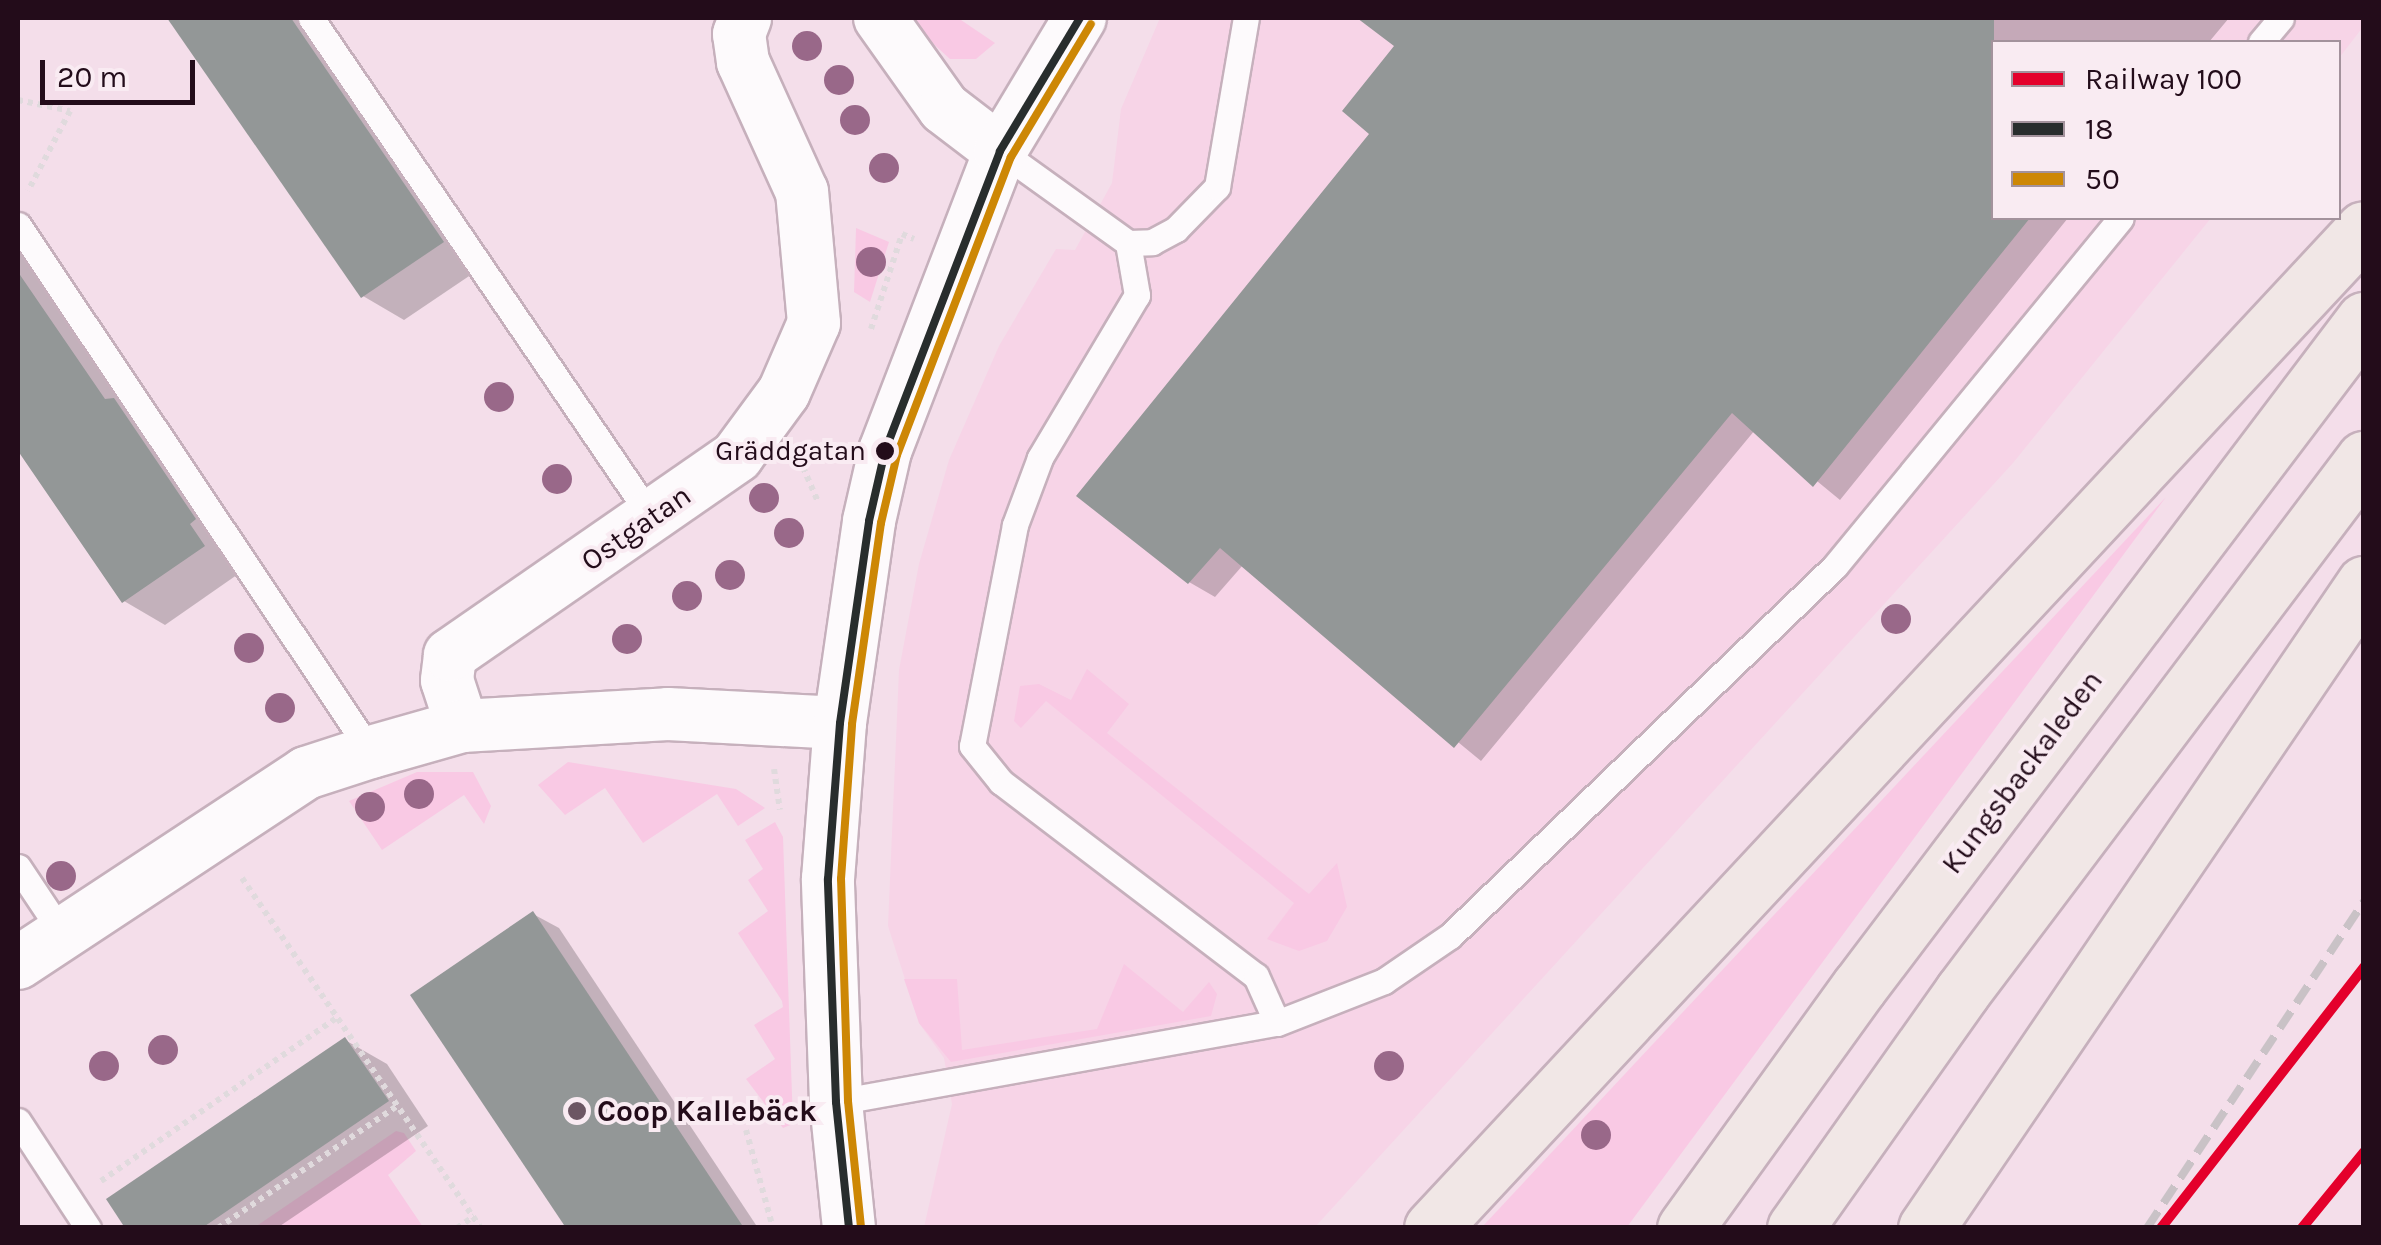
<!DOCTYPE html>
<html>
<head>
<meta charset="utf-8">
<style>
	body { margin:0 }
	#map { position:relative; width:2381px; height:1245px; overflow:hidden; background:#f4deea; font-family:Karla,sans-serif }
	div>[style] { position:absolute }
	[style*='--x'] { left:calc(var(--x)*1px); top:calc(var(--y)*1px); width:calc(var(--w)*1px); rotate:calc(var(--a)*1deg) }
	.built>* { inset:0; background:#f7d4e7 }
	.green>* { inset:0; background:#f9c9e4 }
	.shadow>* { inset:0; background:#0003 }
	.building>* { inset:0; background:#939797 }
	.path>* { height:6px; margin-top:-3px; transform-origin:0; background:repeating-linear-gradient(90deg,#e0dadd 0 5px,transparent 0 10px) }
	.roads { filter:drop-shadow(2px 0 #c6b0bc) drop-shadow(-2px 0 #c6b0bc) drop-shadow(0 2px #c6b0bc) drop-shadow(0 -2px #c6b0bc) }
	.service>* { height:25px; margin:-12.5px; padding:0 12.5px; transform-origin:12.5px; border-radius:12.5px; background:#fdfafc }
	.minor>* { height:52px; margin:-26px; padding:0 26px; transform-origin:26px; border-radius:26px; background:#fdfafc }
	.motorway>* { height:55px; margin:-27.5px; padding:0 27.5px; transform-origin:27.5px; border-radius:27.5px; background:#f1e7e6 }
	.rail>* { height:8px; margin-top:-4px; transform-origin:0; background:repeating-linear-gradient(90deg,#c9c2c6 0 20px,transparent 0 30px) }
	.bus-1>* { height:8px; margin:-4px; padding:0 4px; transform-origin:4px; border-radius:4px; background:#282d2d }
	.bus-2>* { height:8px; margin:-4px; padding:0 4px; transform-origin:4px; border-radius:4px; background:#cd8705 }
	.rail-1>* { height:10px; margin:-5px; padding:0 5px; transform-origin:5px; border-radius:5px; background:#e4002b }
	.trees>* { width:30px; height:30px; margin:-15px; border-radius:50%; background:#996889 }
	.dots>* { width:28px; height:28px; translate:-50% -50%; box-sizing:border-box; border:5px solid #f9ebf2; border-radius:50% }
	span { translate:-50% -50%; white-space:nowrap; text-align:center; line-height:1.15; -webkit-text-stroke:8px #f9ebf2; paint-order:stroke }
	.bus-label { font-size:28px; color:#230c1a }
	.right { translate:-100% -50%; text-align:right }
	.street-label { font-size:30px; color:#230c1a }
	.poi-label { font-size:30px; color:#230c1a; font-weight:700 }
	.left { translate:0 -50%; text-align:left }
	.frame { position:absolute; inset:0; border:20px solid #230c1a; pointer-events:none }
	.legend { position:absolute; left:1991px; top:40px; width:350px; height:180px; box-sizing:border-box; background:#f9ebf2; border:2px solid #a3929c; margin:0; padding:12px 18px; list-style:none; font-size:30px; color:#230c1a }
	.legend li { display:flex; align-items:center; gap:20px; height:50px }
	.legend b { width:50px; border:2px solid #a3929c }
	.scale { position:absolute; left:40px; top:60px; width:155px; height:45px; box-sizing:border-box; border:5px solid #230c1a; border-top:0; padding-left:12px; font-size:30px; line-height:35px; white-space:nowrap; color:#230c1a; -webkit-text-stroke:8px #f9ebf2; paint-order:stroke }
</style>
</head>
<body>
<div id="map">
	<div class="built">
		<div style="clip-path:polygon(1160px 18px,2363px 18px,2363px 27px,2339px 58px,2338px 42px,1994px 42px,1994px 218px,2211px 218px,2013px 463px,1315px 1227px,924px 1227px,952px 1104px,944px 1058px,919px 1023px,888px 926px,899px 670px,919px 564px,949px 460px,999px 346px,1056px 249px,1075px 250px,1112px 183px,1121px 109px)"></div>
	</div>
	<div class="green">
		<div style="clip-path:polygon(905px 18px,958px 18px,995px 43px,976px 59px,950px 59px)"></div>
		<div style="clip-path:polygon(856px 228px,889px 242px,870px 302px,854px 292px)"></div>
		<div style="clip-path:polygon(2166px 497px,1627px 1227px,1482px 1227px,1637px 1061px)"></div>
		<div style="clip-path:polygon(1087px 669px,1129px 704px,1107px 733px,1309px 894px,1337px 863px,1347px 907px,1327px 941px,1299px 951px,1267px 939px,1294px 903px,1046px 701px,1021px 728px,1014px 721px,1020px 686px,1039px 684px,1071px 700px)"></div>
		<div style="clip-path:polygon(568px 762px,736px 789px,765px 808px,738px 826px,717px 794px,643px 843px,605px 788px,565px 815px,538px 785px)"></div>
		<div style="clip-path:polygon(417px 772px,473px 772px,491px 806px,484px 824px,464px 795px,382px 850px,349px 801px)"></div>
		<div style="clip-path:polygon(775px 822px,783px 837px,793px 1124px,783px 1128px,746px 1079px,775px 1059px,754px 1025px,783px 1007px,782px 1001px,738px 933px,768px 911px,748px 880px,763px 869px,745px 840px)"></div>
		<div style="clip-path:polygon(1124px 964px,1183px 1012px,1209px 982px,1217px 994px,1211px 1016px,951px 1062px,919px 1023px,904px 979px,957px 979px,962px 1050px,1097px 1029px)"></div>
		<div style="clip-path:polygon(396px 1131px,404px 1133px,416px 1151px,388px 1175px,423px 1227px,255px 1227px)"></div>
	</div>
	<div class="shadow">
		<div style="clip-path:polygon(170px 18px,322px 18px,484px 266px,404px 320px,363px 296px)"></div>
		<div style="clip-path:polygon(1361px 18px,2229px 18px,2209px 42px,1994px 42px,1994px 218px,2068px 218px,1840px 500px,1755px 430px,1481px 761px,1243px 565px,1215px 597px,1189px 582px,1373px 134px,1398px 45px)"></div>
		<div style="clip-path:polygon(18px 241px,244px 570px,165px 625px,124px 601px,18px 447px)"></div>
		<div style="clip-path:polygon(533px 914px,559px 928px,758px 1228px,569px 1228px)"></div>
		<div style="clip-path:polygon(345px 1040px,387px 1064px,428px 1126px,277px 1228px,128px 1228px)"></div>
	</div>
	<div class="building">
		<div style="clip-path:polygon(167px 18px,291px 18px,444px 242px,361px 298px)"></div>
		<div style="clip-path:polygon(1357px 18px,1994px 18px,1994px 218px,2030px 218px,1813px 487px,1732px 413px,1454px 748px,1220px 548px,1188px 584px,1076px 496px,1369px 134px,1342px 111px,1394px 46px)"></div>
		<div style="clip-path:polygon(18px 272px,105px 399px,114px 398px,196px 519px,190px 524px,205px 546px,122px 603px,18px 451px)"></div>
		<div style="clip-path:polygon(533px 911px,744px 1228px,566px 1228px,410px 995px)"></div>
		<div style="clip-path:polygon(345px 1037px,389px 1101px,202px 1228px,125px 1228px,106px 1199px)"></div>
	</div>
	<div class="path">
		<div style="--x:18;--y:100;--w:53;--a:11.9"></div>
		<div style="--x:70;--y:111;--w:90;--a:117.7"></div>
		<div style="--x:871;--y:329;--w:100;--a:-71.9"></div>
		<div style="--x:902;--y:234;--w:13;--a:23"></div>
		<div style="--x:799;--y:458;--w:48;--a:66.6"></div>
		<div style="--x:774;--y:769;--w:41;--a:81.7"></div>
		<div style="--x:242;--y:878;--w:424;--a:55.7"></div>
		<div style="--x:746;--y:1130;--w:102;--a:74.6"></div>
		<div style="--x:101;--y:1181;--w:288;--a:-34.7"></div>
		<div style="--x:218;--y:1228;--w:218;--a:-34.3"></div>
		<div style="--x:457;--y:1228;--w:21;--a:-35"></div>
	</div>
	<div class="roads">
		<div class="service">
			<div style="--x:311;--y:18;--w:605;--a:55.71"></div>
			<div style="--x:2261;--y:42;--w:31;--a:-50"></div>
			<div style="--x:1000;--y:151;--w:158;--a:35.7"></div>
			<div style="--x:1128;--y:243;--w:24;--a:-2"></div>
			<div style="--x:1152;--y:242;--w:27;--a:-28"></div>
			<div style="--x:1176;--y:229;--w:59;--a:-45.7"></div>
			<div style="--x:1217;--y:187;--w:171;--a:-80.3"></div>
			<div style="--x:18;--y:225;--w:634;--a:56.18"></div>
			<div style="--x:1128;--y:243;--w:53;--a:80.2"></div>
			<div style="--x:1137;--y:295;--w:190;--a:120.8"></div>
			<div style="--x:1040;--y:458;--w:72;--a:110.5"></div>
			<div style="--x:1015;--y:525;--w:225;--a:101"></div>
			<div style="--x:972;--y:746;--w:46;--a:51.1"></div>
			<div style="--x:1001;--y:782;--w:320;--a:37.3"></div>
			<div style="--x:1256;--y:976;--w:51;--a:65.9"></div>
			<div style="--x:18;--y:867;--w:79;--a:56.3"></div>
			<div style="--x:836;--y:1102;--w:448;--a:-10.2"></div>
			<div style="--x:1277;--y:1023;--w:115;--a:-21.4"></div>
			<div style="--x:1384;--y:981;--w:80;--a:-34.3"></div>
			<div style="--x:1450;--y:936;--w:534;--a:-43.86"></div>
			<div style="--x:1835;--y:566;--w:450;--a:-50.6"></div>
			<div style="--x:18;--y:1121;--w:128;--a:56.8"></div>
		</div>
		<div class="minor">
			<div style="--x:880;--y:18;--w:110;--a:54.6"></div>
			<div style="--x:944;--y:108;--w:71;--a:37.5"></div>
			<div style="--x:462;--y:726;--w:48;--a:-108.1"></div>
			<div style="--x:447;--y:680;--w:25;--a:-83"></div>
			<div style="--x:450;--y:655;--w:349;--a:-34.7"></div>
			<div style="--x:737;--y:456;--w:79;--a:-53.7"></div>
			<div style="--x:784;--y:392;--w:75;--a:-66.5"></div>
			<div style="--x:814;--y:323;--w:132;--a:-95.2"></div>
			<div style="--x:802;--y:192;--w:143;--a:-114.4"></div>
			<div style="--x:743;--y:62;--w:28;--a:-98"></div>
			<div style="--x:739;--y:34;--w:17;--a:-69"></div>
			<div style="--x:18;--y:963;--w:345;--a:-33.4"></div>
			<div style="--x:306;--y:773;--w:68;--a:-17.9"></div>
			<div style="--x:371;--y:752;--w:95;--a:-15.9"></div>
			<div style="--x:462;--y:726;--w:206;--a:-3.3"></div>
			<div style="--x:668;--y:714;--w:172;--a:3"></div>
			<div style="--x:849;--y:1228;--w:127;--a:-95.9"></div>
			<div style="--x:836;--y:1102;--w:223;--a:-92.1"></div>
			<div style="--x:828;--y:879;--w:156;--a:-85.6"></div>
			<div style="--x:840;--y:723;--w:204;--a:-81.8"></div>
			<div style="--x:869;--y:521;--w:72;--a:-77.1"></div>
			<div style="--x:885;--y:451;--w:321;--a:-69"></div>
			<div style="--x:1000;--y:151;--w:155;--a:-59"></div>
		</div>
		<div class="motorway">
			<div style="--x:1432;--y:1228;--w:1366;--a:-46.99"></div>
			<div style="--x:1685;--y:1228;--w:297;--a:-54.2"></div>
			<div style="--x:1859;--y:987;--w:837;--a:-52.87"></div>
			<div style="--x:1795;--y:1228;--w:289;--a:-54.7"></div>
			<div style="--x:1962;--y:992;--w:668;--a:-52.98"></div>
			<div style="--x:1926;--y:1228;--w:779;--a:-55.78"></div>
		</div>
	</div>
	<div class="rail">
		<div style="--x:2147;--y:1228;--w:392;--a:-56.4"></div>
	</div>
	<div class="bus-1">
		<div style="--x:849;--y:1228;--w:127;--a:-95.9"></div>
		<div style="--x:836;--y:1102;--w:223;--a:-92.1"></div>
		<div style="--x:828;--y:879;--w:156;--a:-85.6"></div>
		<div style="--x:840;--y:723;--w:204;--a:-81.8"></div>
		<div style="--x:869;--y:521;--w:72;--a:-77.1"></div>
		<div style="--x:885;--y:451;--w:321;--a:-69"></div>
		<div style="--x:1000;--y:151;--w:155;--a:-59"></div>
	</div>
	<div class="bus-2">
		<div style="--x:861;--y:1227;--w:127;--a:-95.9"></div>
		<div style="--x:848;--y:1101;--w:222;--a:-91.8"></div>
		<div style="--x:841;--y:879;--w:155;--a:-85.9"></div>
		<div style="--x:852;--y:724;--w:203;--a:-81.8"></div>
		<div style="--x:881;--y:523;--w:70;--a:-76.8"></div>
		<div style="--x:897;--y:455;--w:319;--a:-69.1"></div>
		<div style="--x:1011;--y:157;--w:155;--a:-59"></div>
	</div>
	<div class="rail-1">
		<div style="--x:2161;--y:1228;--w:331;--a:-52.1"></div>
		<div style="--x:2302;--y:1228;--w:98;--a:-50.8"></div>
	</div>
	<div class="trees">
		<div style="left:807px;top:46px"></div>
		<div style="left:839px;top:80px"></div>
		<div style="left:855px;top:120px"></div>
		<div style="left:884px;top:168px"></div>
		<div style="left:871px;top:262px"></div>
		<div style="left:499px;top:397px"></div>
		<div style="left:557px;top:479px"></div>
		<div style="left:764px;top:498px"></div>
		<div style="left:789px;top:533px"></div>
		<div style="left:730px;top:575px"></div>
		<div style="left:687px;top:596px"></div>
		<div style="left:1896px;top:619px"></div>
		<div style="left:627px;top:639px"></div>
		<div style="left:249px;top:648px"></div>
		<div style="left:280px;top:708px"></div>
		<div style="left:419px;top:794px"></div>
		<div style="left:370px;top:807px"></div>
		<div style="left:61px;top:876px"></div>
		<div style="left:163px;top:1050px"></div>
		<div style="left:104px;top:1066px"></div>
		<div style="left:1389px;top:1066px"></div>
		<div style="left:1596px;top:1135px"></div>
	</div>
	<div class="dots">
		<div style="left:885px;top:451px;background:#230c1a"></div>
		<div style="left:577px;top:1111px;background:#6c5663"></div>
	</div>
	<div class="bus-label">
		<span class="right" style="left:866px;top:451px">Gräddgatan</span>
	</div>
	<div class="street-label">
		<span style="left:636px;top:528px;rotate:-35deg">Ostgatan</span>
		<span style="left:2022px;top:772px;rotate:-53deg">Kungsbackaleden</span>
	</div>
	<div class="poi-label">
		<span class="left" style="left:597px;top:1111px">Coop Kallebäck</span>
	</div>
	<div class="frame"></div>
	<ul class="legend">
	<li><b style="height:12px;background:#e4002b"></b>Railway 100</li>
	<li><b style="height:12px;background:#282d2d"></b>18</li>
	<li><b style="height:12px;background:#cd8705"></b>50</li>
	</ul>
	<div class="scale">20 m</div>
</div>
</body>
</html>
